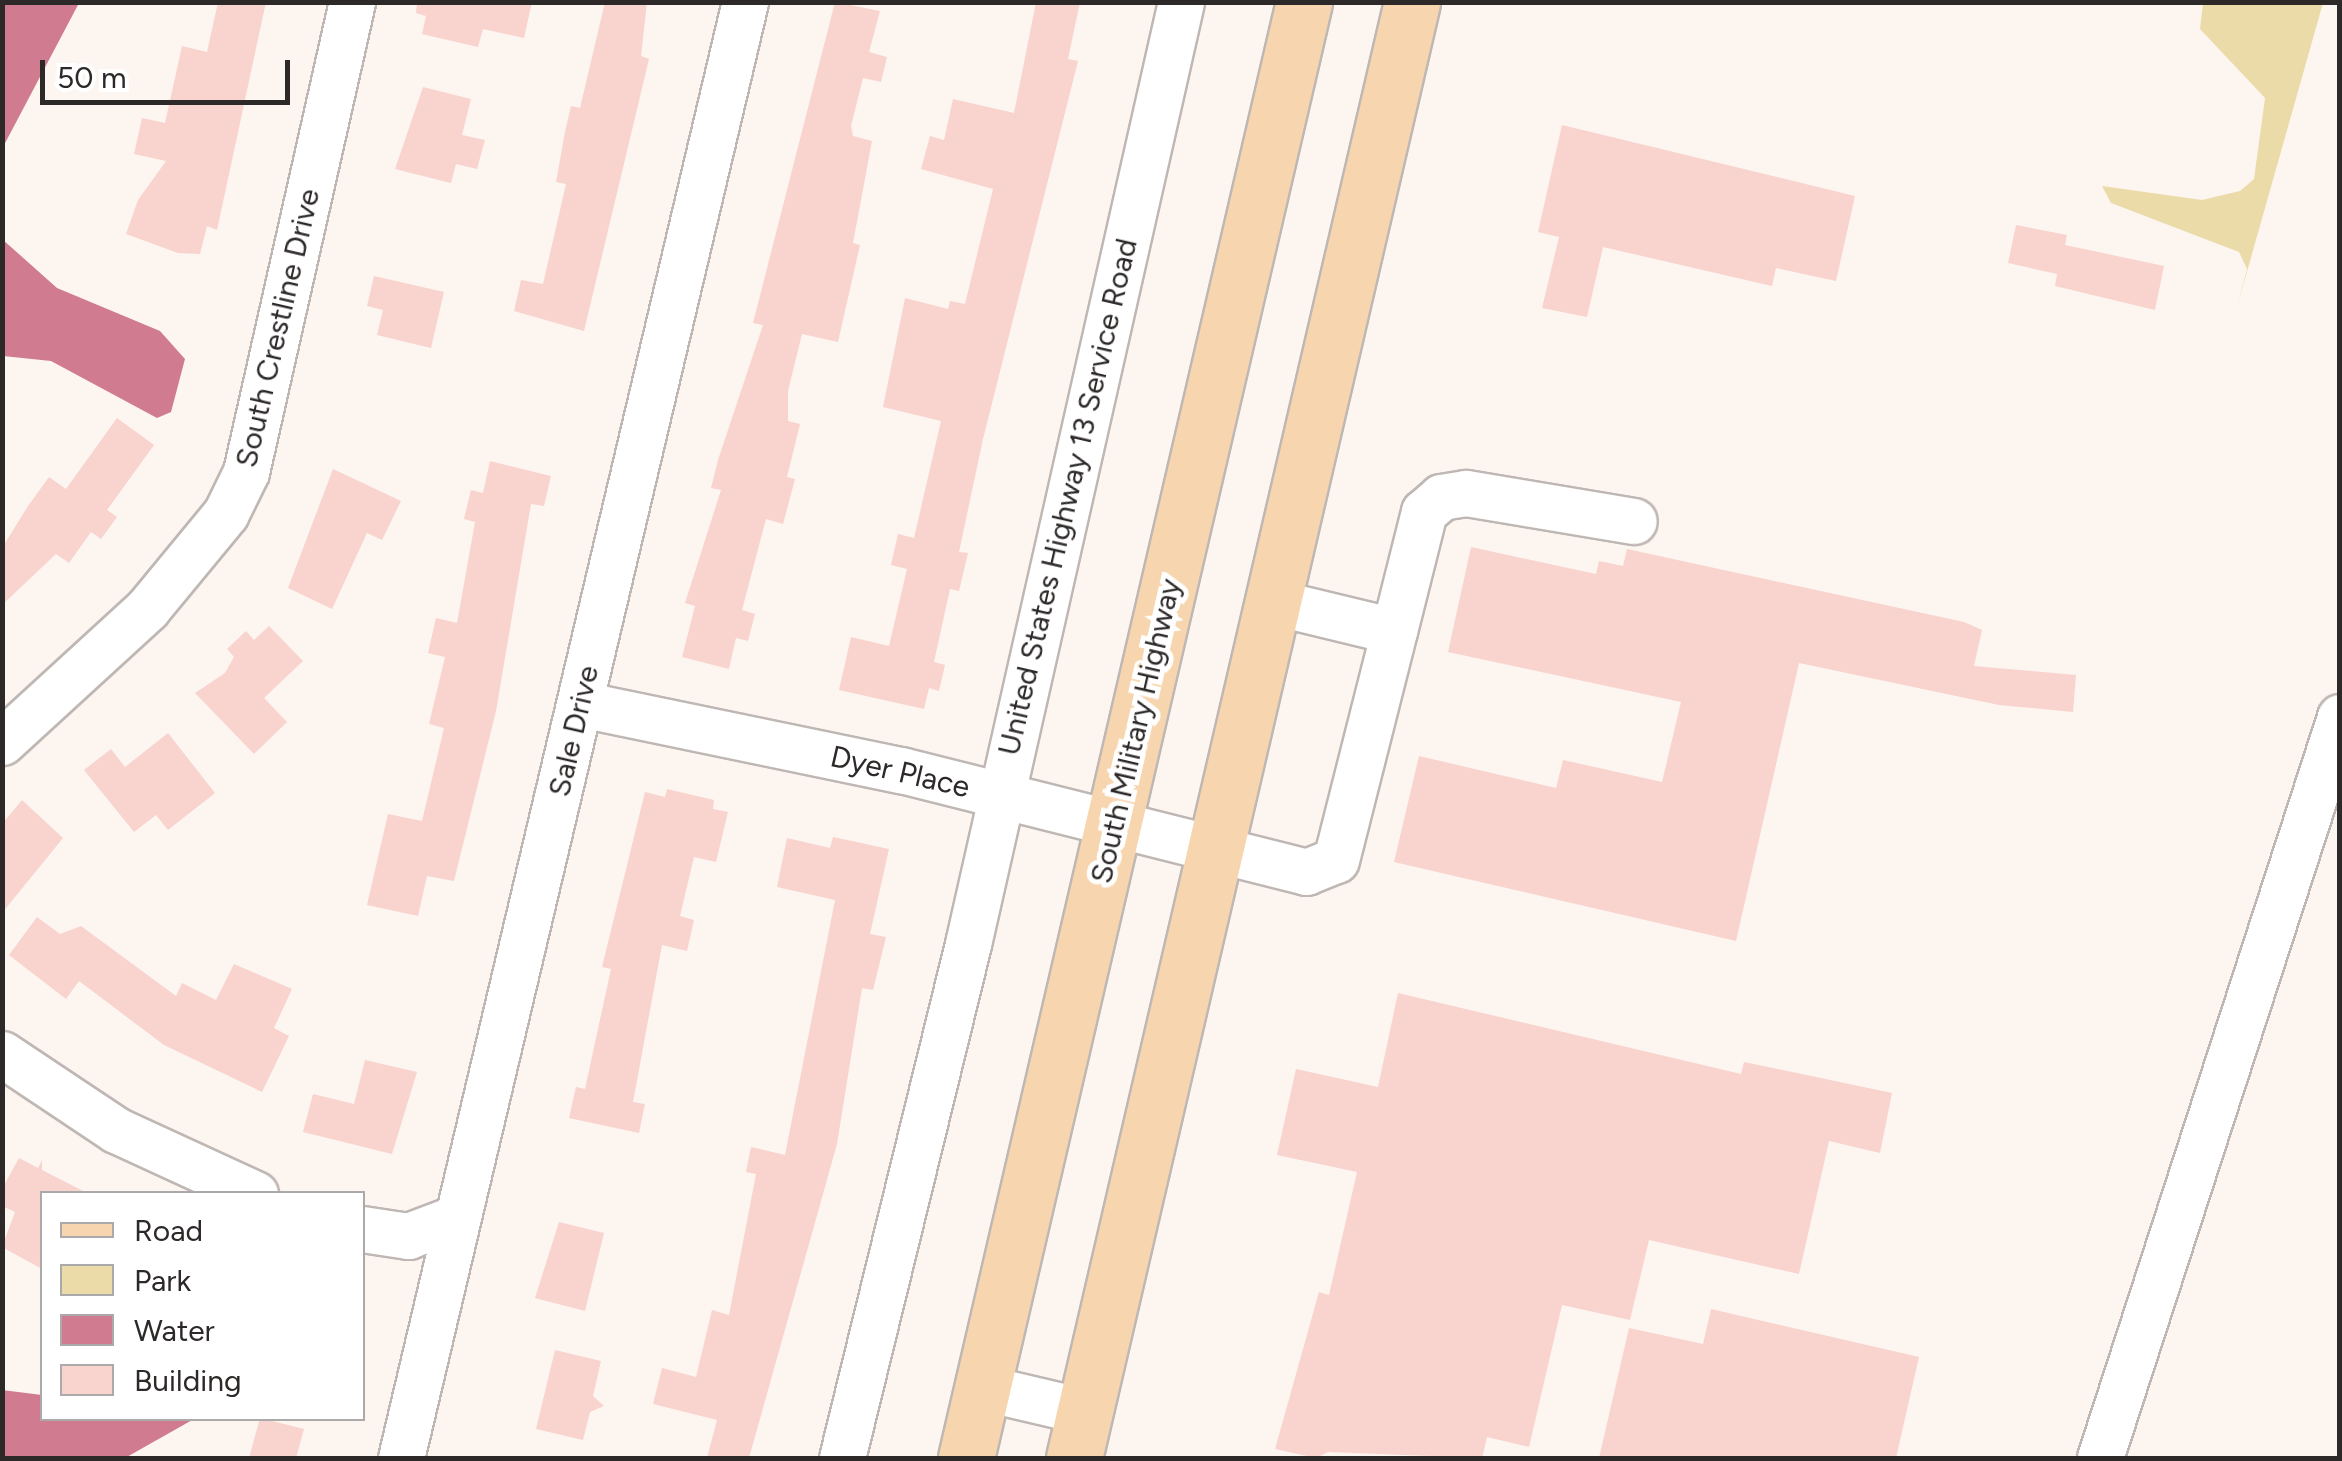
<!DOCTYPE html>
<html>
<head>
<meta charset="utf-8">
<style>
	body { margin:0 }
	#map { position:relative; width:2342px; height:1461px; overflow:hidden; background:#fdf5f0; font-family:Figtree,sans-serif }
	div>[style] { position:absolute }
	[style*='--x'] { left:calc(var(--x)*1px); top:calc(var(--y)*1px); width:calc(var(--w)*1px); rotate:calc(var(--a)*1deg) }
	.green>* { inset:0; background:#ebdba9 }
	.water>* { inset:0; background:#d07b8f }
	.building>* { inset:0; background:#f9d3ce }
	.roads { filter:drop-shadow(2px 0 #bfb7b3) drop-shadow(-2px 0 #bfb7b3) drop-shadow(0 2px #bfb7b3) drop-shadow(0 -2px #bfb7b3) }
	.minor>* { height:45px; margin:-22.5px; padding:0 22.5px; transform-origin:22.5px; border-radius:22.5px; background:#fff }
	.major>* { height:55px; margin:-27.5px; padding:0 27.5px; transform-origin:27.5px; border-radius:27.5px; background:#f7d6af }
	span { translate:-50% -50%; white-space:nowrap; text-align:center; line-height:1.15; -webkit-text-stroke:10px #fff; paint-order:stroke }
	.street-label { font-size:30px; color:#2c2928 }
	.frame { position:absolute; inset:0; border:5px solid #2c2928; pointer-events:none }
	.legend { position:absolute; left:40px; top:1191px; width:325px; height:230px; box-sizing:border-box; background:#fff; border:2px solid #aba9a9; margin:0; padding:12px 18px; list-style:none; font-size:30px; color:#2c2928 }
	.legend li { display:flex; align-items:center; gap:20px; height:50px }
	.legend b { width:50px; border:2px solid #aba9a9 }
	.scale { position:absolute; left:40px; top:60px; width:250px; height:45px; box-sizing:border-box; border:5px solid #2c2928; border-top:0; padding-left:12px; font-size:30px; line-height:35px; white-space:nowrap; color:#2c2928; -webkit-text-stroke:8px #fff; paint-order:stroke }
</style>
</head>
<body>
<div id="map">
	<div class="green">
		<div style="clip-path:polygon(2203px 3px,2323px 3px,2237px 307px,2247px 269px,2239px 252px,2111px 203px,2102px 186px,2202px 200px,2240px 191px,2254px 179px,2265px 98px,2200px 29px)"></div>
	</div>
	<div class="water">
		<div style="clip-path:polygon(3px 2px,79px 3px,3px 147px,2px 3px)"></div>
		<div style="clip-path:polygon(2px 239px,57px 288px,160px 331px,185px 359px,171px 412px,157px 418px,51px 361px,3px 356px)"></div>
		<div style="clip-path:polygon(2px 1390px,42px 1395px,42px 1418px,194px 1419px,125px 1458px,3px 1458px)"></div>
	</div>
	<div class="building">
		<div style="clip-path:polygon(218px 2px,266px 2px,217px 230px,207px 226px,200px 254px,178px 253px,126px 234px,138px 200px,166px 161px,134px 154px,142px 118px,165px 123px,182px 46px,207px 52px)"></div>
		<div style="clip-path:polygon(417px 2px,532px 2px,524px 38px,483px 29px,478px 47px,422px 34px,426px 16px,416px 13px)"></div>
		<div style="clip-path:polygon(605px 2px,647px 2px,641px 56px,649px 59px,584px 331px,514px 311px,521px 280px,543px 284px,566px 184px,556px 182px,565px 132px,571px 106px,580px 108px)"></div>
		<div style="clip-path:polygon(835px 2px,880px 11px,869px 52px,887px 57px,881px 82px,863px 78px,851px 126px,853px 136px,872px 141px,853px 243px,860px 245px,838px 342px,802px 334px,788px 391px,788px 421px,800px 424px,787px 477px,795px 479px,783px 524px,766px 519px,742px 610px,755px 614px,748px 641px,736px 638px,729px 669px,682px 657px,695px 606px,685px 603px,721px 490px,711px 488px,718px 460px,763px 325px,753px 323px)"></div>
		<div style="clip-path:polygon(1036px 2px,1080px 2px,1068px 59px,1078px 61px,983px 439px,959px 552px,968px 553px,959px 591px,950px 589px,934px 662px,945px 665px,939px 691px,929px 688px,924px 709px,839px 690px,851px 637px,889px 646px,907px 569px,891px 565px,898px 534px,914px 538px,941px 421px,883px 407px,905px 298px,948px 309px,950px 301px,965px 304px,993px 189px,921px 169px,930px 136px,944px 140px,953px 99px,1014px 113px)"></div>
		<div style="clip-path:polygon(423px 87px,471px 99px,462px 135px,485px 140px,477px 169px,456px 164px,451px 183px,395px 169px)"></div>
		<div style="clip-path:polygon(1562px 125px,1855px 196px,1836px 281px,1776px 268px,1772px 286px,1603px 247px,1587px 317px,1542px 308px,1559px 237px,1538px 232px)"></div>
		<div style="clip-path:polygon(2016px 225px,2067px 235px,2065px 245px,2164px 266px,2155px 310px,2055px 286px,2057px 274px,2008px 263px)"></div>
		<div style="clip-path:polygon(374px 276px,444px 292px,431px 348px,377px 335px,383px 310px,367px 306px)"></div>
		<div style="clip-path:polygon(117px 418px,154px 445px,107px 510px,117px 517px,101px 539px,91px 532px,69px 563px,56px 554px,2px 605px,2px 548px,28px 506px,49px 477px,66px 489px)"></div>
		<div style="clip-path:polygon(490px 461px,551px 476px,544px 506px,531px 504px,496px 711px,454px 881px,427px 876px,418px 916px,367px 905px,388px 814px,422px 821px,444px 728px,429px 724px,445px 657px,428px 653px,436px 618px,457px 623px,475px 522px,464px 519px,471px 490px,483px 493px)"></div>
		<div style="clip-path:polygon(333px 469px,401px 501px,382px 540px,367px 533px,332px 609px,288px 588px)"></div>
		<div style="clip-path:polygon(1471px 547px,1596px 574px,1599px 561px,1623px 566px,1627px 549px,1964px 622px,1982px 630px,1974px 666px,2076px 675px,2073px 712px,1999px 705px,1799px 663px,1736px 941px,1394px 862px,1419px 756px,1556px 788px,1563px 760px,1662px 782px,1681px 702px,1448px 652px)"></div>
		<div style="clip-path:polygon(269px 626px,303px 661px,264px 698px,287px 722px,254px 754px,195px 693px,225px 673px,234px 657px,227px 649px,246px 631px,254px 640px)"></div>
		<div style="clip-path:polygon(168px 733px,215px 793px,168px 830px,156px 815px,134px 832px,84px 770px,111px 749px,125px 767px)"></div>
		<div style="clip-path:polygon(667px 789px,714px 800px,713px 809px,728px 812px,716px 862px,694px 857px,680px 916px,694px 920px,687px 951px,662px 945px,633px 1102px,645px 1104px,639px 1133px,569px 1118px,576px 1087px,585px 1089px,611px 969px,602px 967px,645px 792px,665px 797px)"></div>
		<div style="clip-path:polygon(22px 800px,63px 838px,2px 913px,2px 824px)"></div>
		<div style="clip-path:polygon(833px 837px,889px 849px,870px 934px,886px 937px,873px 990px,862px 988px,837px 1144px,749px 1458px,707px 1458px,717px 1420px,653px 1404px,662px 1368px,696px 1377px,712px 1310px,729px 1315px,756px 1174px,746px 1172px,751px 1147px,785px 1155px,835px 900px,777px 887px,787px 838px,830px 848px)"></div>
		<div style="clip-path:polygon(37px 917px,60px 934px,81px 926px,176px 996px,182px 983px,216px 1000px,234px 964px,292px 989px,274px 1028px,289px 1036px,262px 1092px,164px 1045px,79px 981px,66px 999px,9px 955px)"></div>
		<div style="clip-path:polygon(1398px 993px,1741px 1074px,1744px 1062px,1892px 1093px,1880px 1153px,1829px 1141px,1799px 1274px,1649px 1240px,1630px 1320px,1562px 1305px,1529px 1447px,1487px 1437px,1482px 1458px,1328px 1452px,1316px 1458px,1275px 1449px,1319px 1292px,1329px 1295px,1357px 1172px,1277px 1155px,1296px 1069px,1378px 1087px)"></div>
		<div style="clip-path:polygon(365px 1060px,417px 1072px,392px 1154px,303px 1132px,313px 1094px,354px 1104px)"></div>
		<div style="clip-path:polygon(19px 1158px,38px 1168px,42px 1160px,42px 1170px,89px 1194px,42px 1194px,42px 1269px,2px 1247px,15px 1212px,2px 1206px,2px 1189px)"></div>
		<div style="clip-path:polygon(559px 1222px,604px 1233px,585px 1311px,535px 1298px)"></div>
		<div style="clip-path:polygon(1711px 1309px,1919px 1357px,1896px 1458px,1599px 1458px,1629px 1328px,1703px 1344px)"></div>
		<div style="clip-path:polygon(555px 1350px,601px 1361px,593px 1396px,604px 1406px,590px 1412px,583px 1440px,536px 1429px)"></div>
		<div style="clip-path:polygon(260px 1418px,304px 1429px,296px 1458px,249px 1458px)"></div>
	</div>
	<div class="roads">
		<div class="minor">
			<div style="--x:1274;--y:602;--w:123;--a:13.6"></div>
			<div style="--x:1394;--y:631;--w:123;--a:-75.9"></div>
			<div style="--x:1424;--y:512;--w:23;--a:-41"></div>
			<div style="--x:1441;--y:497;--w:25;--a:-9"></div>
			<div style="--x:1466;--y:493;--w:170;--a:9.5"></div>
			<div style="--x:581;--y:704;--w:327;--a:11.7"></div>
			<div style="--x:901;--y:770;--w:418;--a:14.1"></div>
			<div style="--x:1306;--y:872;--w:32;--a:-22"></div>
			<div style="--x:1336;--y:860;--w:236;--a:-75.8"></div>
			<div style="--x:2;--y:742;--w:197;--a:-42.5"></div>
			<div style="--x:147;--y:609;--w:124;--a:-50.5"></div>
			<div style="--x:226;--y:513;--w:46;--a:-64"></div>
			<div style="--x:246;--y:472;--w:482;--a:-77.3"></div>
			<div style="--x:2;--y:1054;--w:137;--a:33.7"></div>
			<div style="--x:116;--y:1130;--w:153;--a:24.7"></div>
			<div style="--x:362;--y:1229;--w:47;--a:8.7"></div>
			<div style="--x:408;--y:1236;--w:53;--a:-20.8"></div>
			<div style="--x:985;--y:1388;--w:105;--a:13.2"></div>
			<div style="--x:401;--y:1458;--w:1496;--a:-76.71"></div>
			<div style="--x:842;--y:1458;--w:529;--a:-76.23"></div>
			<div style="--x:968;--y:944;--w:966;--a:-77.26"></div>
			<div style="--x:2100;--y:1458;--w:779;--a:-72.05"></div>
		</div>
		<div class="major">
			<div style="--x:966;--y:1458;--w:1495;--a:-76.93"></div>
			<div style="--x:1074;--y:1458;--w:1495;--a:-76.93"></div>
		</div>
	</div>
	<div class="street-label">
		<span style="left:278px;top:328px;rotate:-77deg">South Crestline Drive</span>
		<span style="left:1068px;top:497px;rotate:-77deg">United States Highway 13 Service Road</span>
		<span style="left:574px;top:731px;rotate:-77deg">Sale Drive</span>
		<span style="left:1136px;top:731px;rotate:-77deg">South Military Highway</span>
		<span style="left:900px;top:772px;rotate:13deg">Dyer Place</span>
	</div>
	<div class="frame"></div>
	<ul class="legend">
	<li><b style="height:12px;background:#f7d6af"></b>Road</li>
	<li><b style="height:28px;background:#ebdba9"></b>Park</li>
	<li><b style="height:28px;background:#d07b8f"></b>Water</li>
	<li><b style="height:28px;background:#f9d3ce"></b>Building</li>
	</ul>
	<div class="scale">50 m</div>
</div>
</body>
</html>
